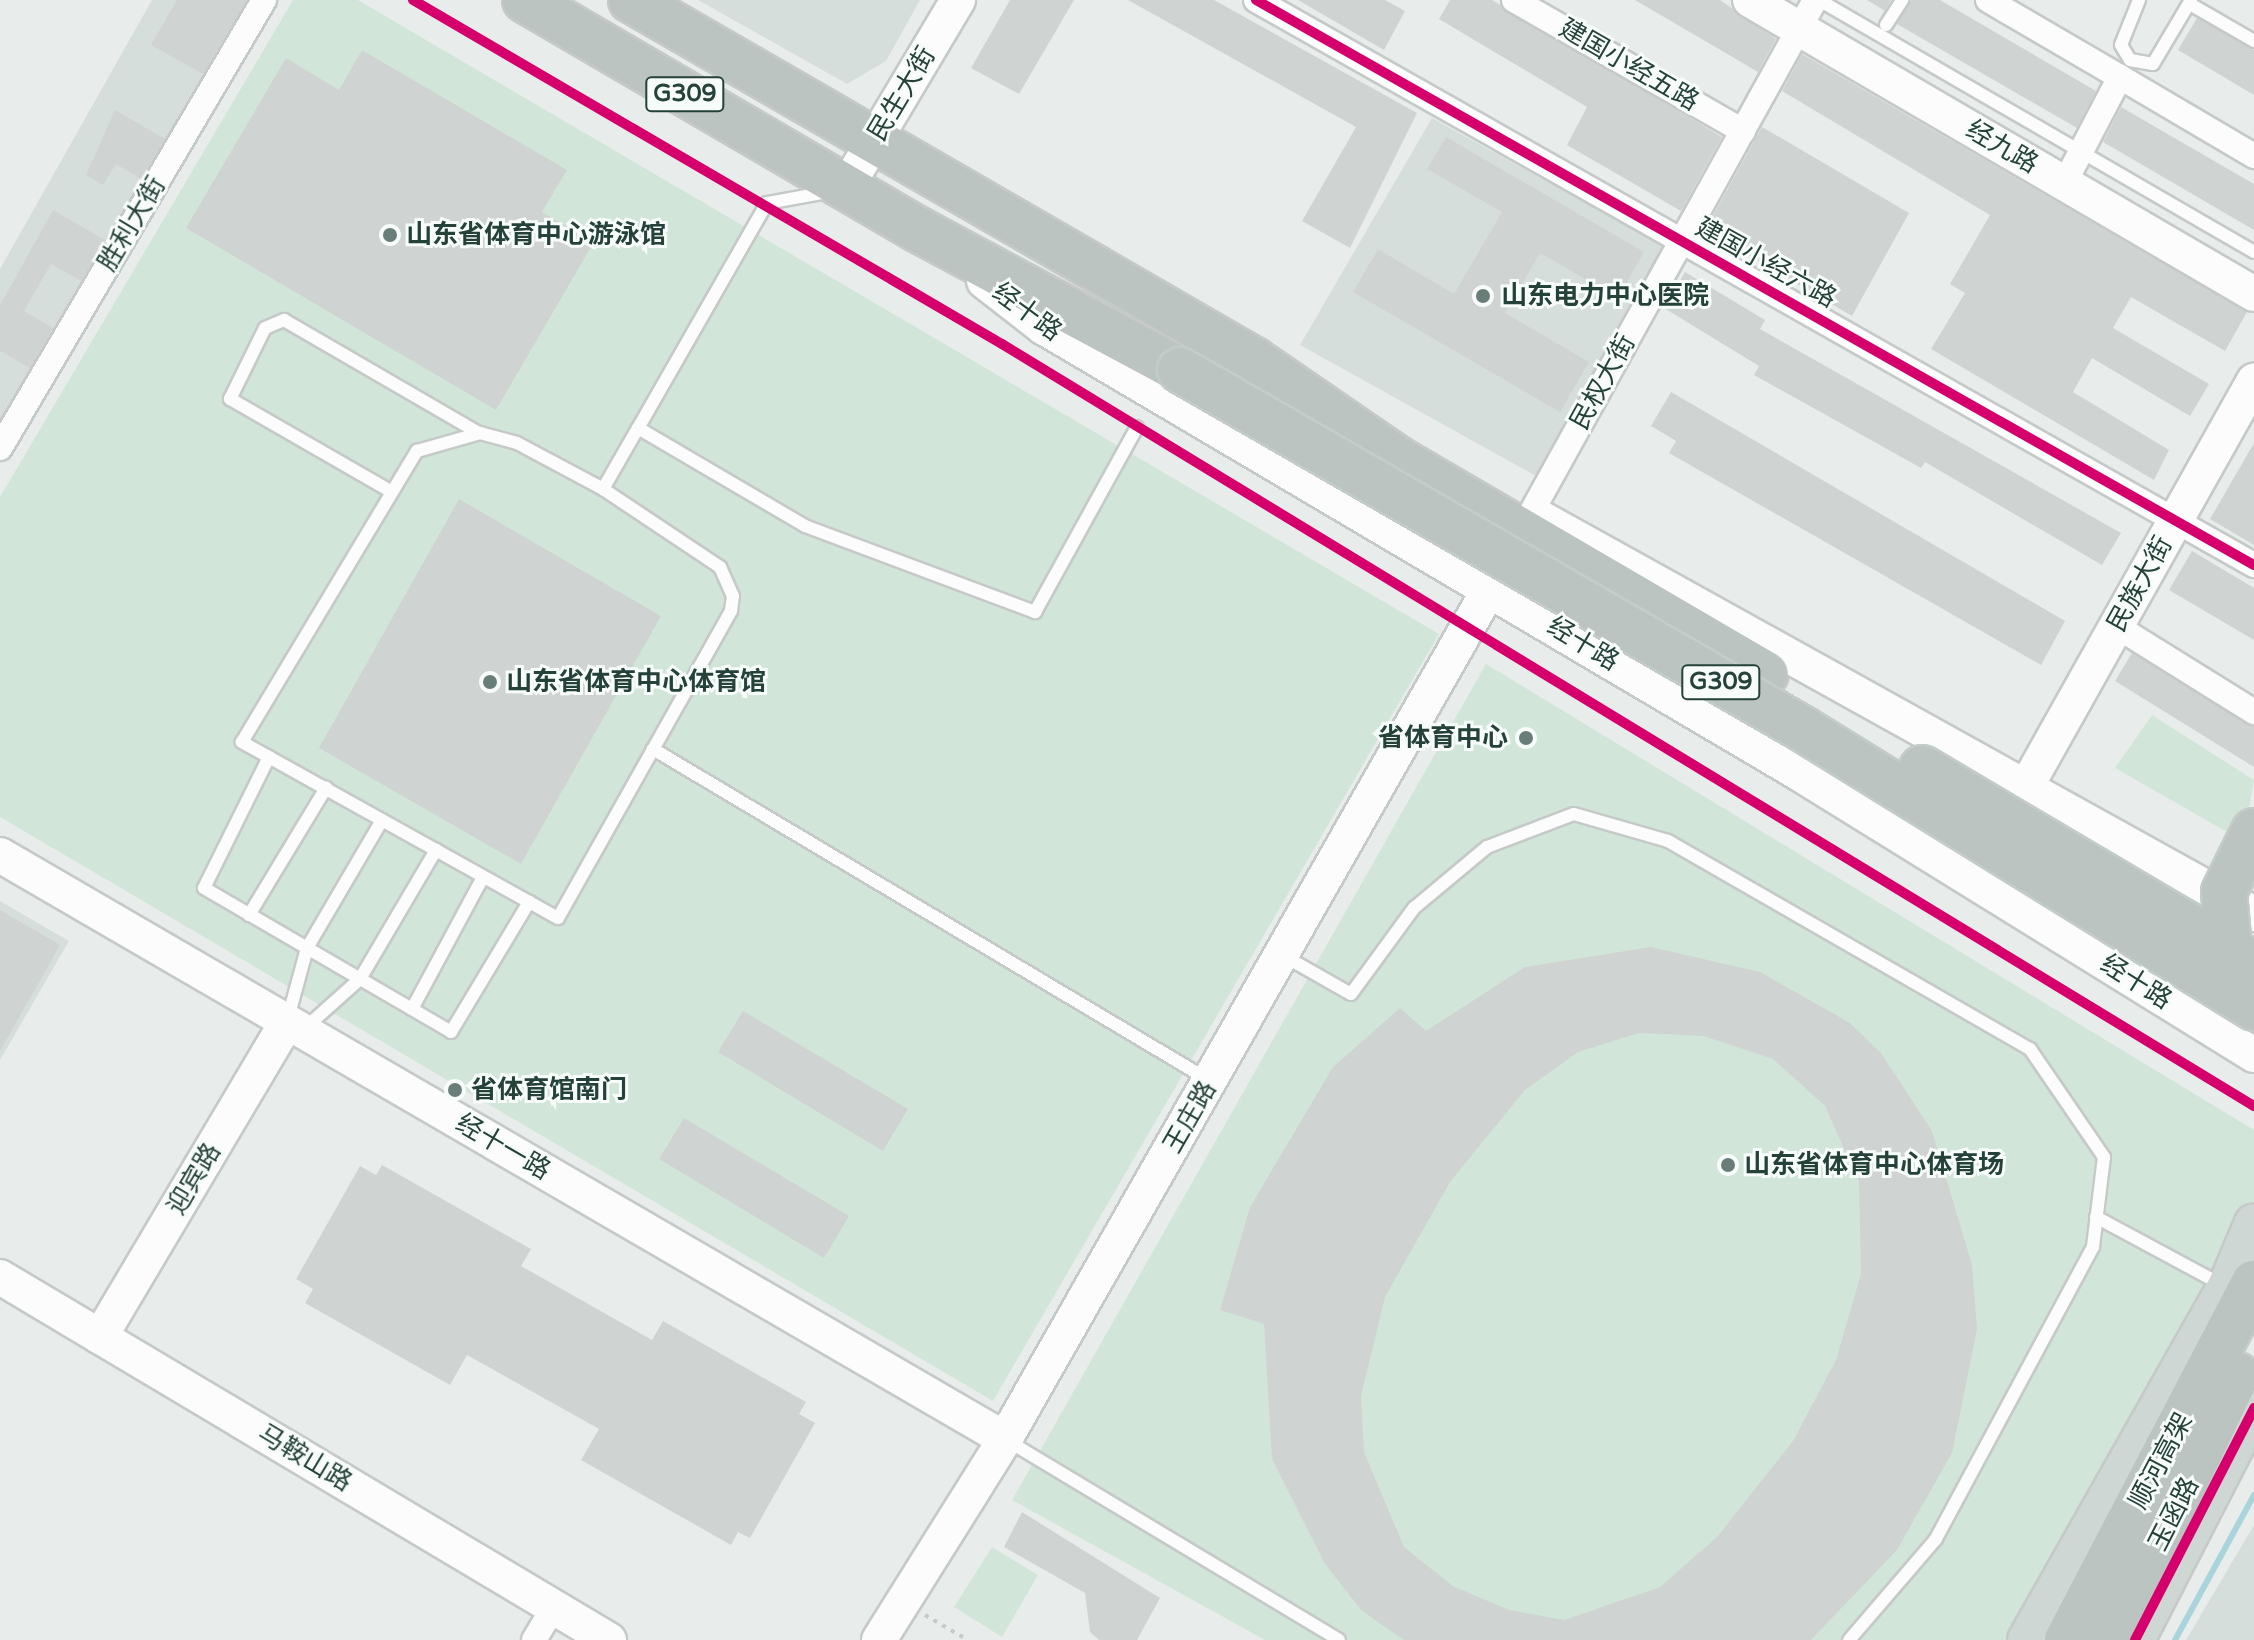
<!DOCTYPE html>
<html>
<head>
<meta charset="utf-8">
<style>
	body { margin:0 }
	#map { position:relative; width:2254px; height:1640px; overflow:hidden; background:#e8edeb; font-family:"Varela Round","Noto Sans SC",sans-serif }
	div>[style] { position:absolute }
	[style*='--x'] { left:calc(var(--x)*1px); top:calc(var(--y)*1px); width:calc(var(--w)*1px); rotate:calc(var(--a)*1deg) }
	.built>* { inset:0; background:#d6dedb }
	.green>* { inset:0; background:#d1e6d8 }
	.stream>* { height:6px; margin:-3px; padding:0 3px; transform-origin:3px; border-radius:3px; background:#a9d4db }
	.building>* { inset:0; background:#cfd4d2 }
	.path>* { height:4px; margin-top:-2px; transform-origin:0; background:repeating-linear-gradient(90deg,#c3ccca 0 4px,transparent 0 10px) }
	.roads { filter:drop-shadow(2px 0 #c5cac8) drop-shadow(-2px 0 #c5cac8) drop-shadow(0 2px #c5cac8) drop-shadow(0 -2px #c5cac8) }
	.lane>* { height:12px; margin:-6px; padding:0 6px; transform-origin:6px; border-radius:6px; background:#fcfcfc }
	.street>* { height:24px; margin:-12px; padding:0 12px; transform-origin:12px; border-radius:12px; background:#fcfcfc }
	.secondary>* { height:34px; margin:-17px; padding:0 17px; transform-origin:17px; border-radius:17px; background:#fcfcfc }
	.primary>* { height:38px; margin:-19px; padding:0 19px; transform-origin:19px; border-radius:19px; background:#cfd7d5 }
	.highway>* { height:44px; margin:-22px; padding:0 22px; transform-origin:22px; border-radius:22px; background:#bcc4c2 }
	.bridges { filter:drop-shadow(2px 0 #c3ccc9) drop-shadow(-2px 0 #c3ccc9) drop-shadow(0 2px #c3ccc9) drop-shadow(0 -2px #c3ccc9) }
	.highway-bridge>* { height:44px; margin:-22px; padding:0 22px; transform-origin:22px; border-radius:22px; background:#bcc4c2 }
	.cycleway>* { height:10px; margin:-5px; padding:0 5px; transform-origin:5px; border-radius:5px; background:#d6006c }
	.dots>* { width:22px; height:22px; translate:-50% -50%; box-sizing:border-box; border:4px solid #f7fbf9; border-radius:50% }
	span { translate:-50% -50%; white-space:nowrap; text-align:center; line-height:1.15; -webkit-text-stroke:6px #f7fbf9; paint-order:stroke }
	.shield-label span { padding:2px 6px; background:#f7fbf9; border:2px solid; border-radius:6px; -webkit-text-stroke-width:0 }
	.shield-label { font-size:24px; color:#24423a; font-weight:700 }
	.street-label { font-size:26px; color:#24423a }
	.poi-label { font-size:26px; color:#24423a; font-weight:700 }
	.left { translate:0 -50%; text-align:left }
	.right { translate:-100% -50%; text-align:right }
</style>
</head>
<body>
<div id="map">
	<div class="built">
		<div style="clip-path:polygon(152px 0,253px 0,0 435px,0 269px)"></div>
		<div style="clip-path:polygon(698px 0,920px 0,886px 61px,847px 84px)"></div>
		<div style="clip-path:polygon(1432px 118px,1665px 247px,1536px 476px,1300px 345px)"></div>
		<div style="clip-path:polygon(0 901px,69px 941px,0 1060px)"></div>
		<div style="clip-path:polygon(2254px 1525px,2254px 1640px,2186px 1640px)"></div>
	</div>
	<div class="green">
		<div style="clip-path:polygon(293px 0,358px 0,1439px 634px,993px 1401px,0 817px,0 497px)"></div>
		<div style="clip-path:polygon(1486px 664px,2254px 1130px,2254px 1200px,2011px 1640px,1265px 1640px,1012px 1500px)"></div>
		<div style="clip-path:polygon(2152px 715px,2254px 780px,2247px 819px,2227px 832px,2115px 768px)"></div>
		<div style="clip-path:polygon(992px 1547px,1038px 1575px,1002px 1637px,954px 1607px)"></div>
	</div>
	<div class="stream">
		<div style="--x:2175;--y:1640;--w:165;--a:-61.4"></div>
	</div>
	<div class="building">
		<div style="clip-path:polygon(177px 0,247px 0,203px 74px,151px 45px)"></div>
		<div style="clip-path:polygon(1010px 0,1074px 0,1019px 94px,971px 68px)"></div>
		<div style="clip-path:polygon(1128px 0,1214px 0,1417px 113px,1350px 248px,1302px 221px,1356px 127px)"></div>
		<div style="clip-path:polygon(1298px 0,1385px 0,1405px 11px,1384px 50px)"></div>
		<div style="clip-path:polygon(1450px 0,1492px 0,1722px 137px,1681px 211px,1567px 145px,1587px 107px,1439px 19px)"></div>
		<div style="clip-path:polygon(1635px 0,1720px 0,1776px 39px,1758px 72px)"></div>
		<div style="clip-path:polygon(1867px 0,1891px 0,1885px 11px)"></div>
		<div style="clip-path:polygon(1911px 0,1940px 0,2096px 91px,2077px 128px,1897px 24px)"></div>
		<div style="clip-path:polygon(2197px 18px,2254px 50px,2254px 95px,2178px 50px)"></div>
		<div style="clip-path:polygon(362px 50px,567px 170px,542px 212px,594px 242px,496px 410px,186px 228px,286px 58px,339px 90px)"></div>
		<div style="clip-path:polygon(1802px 54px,2247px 312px,2225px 351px,2131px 297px,2113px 328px,2209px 384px,2190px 416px,2092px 358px,2073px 392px,2169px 450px,2154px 480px,1931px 349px,1965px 293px,1950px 284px,1990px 215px,1782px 91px)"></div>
		<div style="clip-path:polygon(2121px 107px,2254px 184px,2254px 230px,2103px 142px)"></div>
		<div style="clip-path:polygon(115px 110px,165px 139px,141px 179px,116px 164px,103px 185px,86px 175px)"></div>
		<div style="clip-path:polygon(1762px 127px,1909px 213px,1852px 316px,1705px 230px)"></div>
		<div style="clip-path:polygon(1446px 137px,1644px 252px,1618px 298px,1540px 253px,1505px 313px,1589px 362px,1560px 412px,1353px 292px,1378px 249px,1454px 294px,1502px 212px,1427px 169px)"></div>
		<div style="clip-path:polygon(53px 210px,105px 240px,81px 281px,51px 264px,24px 311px,53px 328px,30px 368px,0 351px,0 305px)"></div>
		<div style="clip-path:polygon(1685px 272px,1765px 320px,1760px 329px,2121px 533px,2102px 565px,1925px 462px,1921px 468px,1754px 375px,1759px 366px,1664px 308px)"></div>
		<div style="clip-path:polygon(1671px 392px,2065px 621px,2041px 665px,1669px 453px,1676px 441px,1651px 426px)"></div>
		<div style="clip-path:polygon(2254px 443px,2254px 545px,2210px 519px)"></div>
		<div style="clip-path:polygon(459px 499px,661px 616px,521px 864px,319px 748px)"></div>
		<div style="clip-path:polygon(2192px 551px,2254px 588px,2254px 640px,2169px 590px)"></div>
		<div style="clip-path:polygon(2132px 653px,2254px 727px,2254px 767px,2115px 681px)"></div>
		<div style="clip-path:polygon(0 910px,60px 945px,0 1051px)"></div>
		<div style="clip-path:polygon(evenodd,1651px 947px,1760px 972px,1850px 1023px,1881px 1053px,1932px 1131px,1972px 1265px,1977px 1329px,1952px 1453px,1897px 1550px,1811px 1640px,1404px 1640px,1362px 1611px,1325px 1564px,1272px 1459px,1264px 1324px,1220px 1310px,1250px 1207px,1333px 1067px,1400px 1008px,1426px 1031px,1525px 967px,1651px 947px,1639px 1033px,1703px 1036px,1773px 1059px,1825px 1106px,1859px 1182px,1861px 1274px,1836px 1360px,1793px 1441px,1717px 1537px,1660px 1587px,1564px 1620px,1509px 1610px,1453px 1586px,1404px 1547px,1364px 1452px,1361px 1396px,1385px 1297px,1450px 1182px,1525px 1090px,1578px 1052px,1639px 1033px)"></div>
		<div style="clip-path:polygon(743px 1011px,908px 1109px,883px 1151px,718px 1052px)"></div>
		<div style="clip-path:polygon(684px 1118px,849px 1216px,824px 1258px,659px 1159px)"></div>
		<div style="clip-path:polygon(382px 1165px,531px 1249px,521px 1266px,652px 1340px,663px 1321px,806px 1402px,799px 1414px,815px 1423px,750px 1538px,738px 1532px,731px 1545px,581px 1460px,599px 1429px,467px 1355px,450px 1385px,305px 1303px,313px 1289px,296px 1279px,360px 1166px,376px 1175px)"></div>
		<div style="clip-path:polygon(1022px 1512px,1160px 1598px,1137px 1640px,1099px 1640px,1090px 1632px,1085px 1593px,1004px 1547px)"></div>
	</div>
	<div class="path">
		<div style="--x:925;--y:1615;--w:50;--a:30.2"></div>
	</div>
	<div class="roads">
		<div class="lane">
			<div style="--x:1819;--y:0;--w:503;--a:30.08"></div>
			<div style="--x:2139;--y:0;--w:48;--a:111.8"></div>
			<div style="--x:2121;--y:45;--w:17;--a:59"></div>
			<div style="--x:2130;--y:60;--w:23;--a:10"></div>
			<div style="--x:2153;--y:64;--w:74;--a:-59.3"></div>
			<div style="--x:2190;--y:4;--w:74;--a:30"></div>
			<div style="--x:1886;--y:25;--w:30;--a:-57"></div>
			<div style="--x:828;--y:192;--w:62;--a:169.8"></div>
			<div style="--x:767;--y:203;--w:259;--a:119.8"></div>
			<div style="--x:638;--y:428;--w:194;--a:30.4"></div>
			<div style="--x:805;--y:526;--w:246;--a:20.5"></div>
			<div style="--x:1035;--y:612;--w:211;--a:-61.1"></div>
			<div style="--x:603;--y:489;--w:141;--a:33.7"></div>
			<div style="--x:720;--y:567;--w:32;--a:66"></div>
			<div style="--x:733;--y:596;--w:15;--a:98"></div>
			<div style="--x:731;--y:611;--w:352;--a:119.4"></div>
			<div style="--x:558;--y:918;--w:362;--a:-150.9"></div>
			<div style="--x:242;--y:742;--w:340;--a:-59"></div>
			<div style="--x:417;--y:451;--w:66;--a:-15.9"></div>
			<div style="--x:480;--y:433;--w:38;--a:15"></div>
			<div style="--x:517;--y:443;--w:98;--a:28.1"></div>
			<div style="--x:603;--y:489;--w:70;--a:-60.2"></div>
			<div style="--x:392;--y:492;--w:187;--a:-150.1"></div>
			<div style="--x:230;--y:399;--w:79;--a:-63.8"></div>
			<div style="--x:265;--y:328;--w:21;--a:-23"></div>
			<div style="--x:284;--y:320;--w:225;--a:30.1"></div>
			<div style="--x:653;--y:749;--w:645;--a:30.78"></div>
			<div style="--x:269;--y:757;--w:146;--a:116.4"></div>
			<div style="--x:204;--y:888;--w:286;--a:30.2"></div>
			<div style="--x:451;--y:1032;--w:152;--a:-59"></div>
			<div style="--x:249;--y:915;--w:149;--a:-58.8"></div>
			<div style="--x:1284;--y:956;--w:77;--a:29.6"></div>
			<div style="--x:1351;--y:994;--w:107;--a:-53.8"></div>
			<div style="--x:1414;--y:908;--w:95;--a:-39.9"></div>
			<div style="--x:1487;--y:847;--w:93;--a:-20.8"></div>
			<div style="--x:1574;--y:814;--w:98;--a:16"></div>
			<div style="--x:1668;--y:841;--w:418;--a:29.9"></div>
			<div style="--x:2030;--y:1049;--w:131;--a:55.6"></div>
			<div style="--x:2104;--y:1157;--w:91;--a:97"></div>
			<div style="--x:2093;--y:1247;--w:332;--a:118.3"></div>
			<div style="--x:1936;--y:1539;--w:133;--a:130.7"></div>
			<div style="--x:412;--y:1009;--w:150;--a:-61.7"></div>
			<div style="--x:288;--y:1018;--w:73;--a:-74.8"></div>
			<div style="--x:307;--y:948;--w:148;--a:-59.6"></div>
			<div style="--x:304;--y:1029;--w:75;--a:-41.8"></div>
			<div style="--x:360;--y:979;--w:150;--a:-59.5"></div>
			<div style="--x:2096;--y:1217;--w:145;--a:28.3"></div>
			<div style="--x:1008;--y:1441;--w:386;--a:31"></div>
		</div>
		<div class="street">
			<div style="--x:1256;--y:0;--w:1147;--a:29.52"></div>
			<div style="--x:1514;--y:0;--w:264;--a:29.8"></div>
			<div style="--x:1988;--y:0;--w:153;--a:30.3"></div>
			<div style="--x:2064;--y:184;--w:121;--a:-62.4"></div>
			<div style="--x:2120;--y:77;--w:156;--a:30.5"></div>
			<div style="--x:0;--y:448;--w:520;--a:-59.49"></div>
			<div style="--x:1531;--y:513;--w:586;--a:-61.03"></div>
			<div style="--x:2116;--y:626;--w:163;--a:31.9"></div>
			<div style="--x:534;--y:1640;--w:41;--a:-59"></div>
		</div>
		<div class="secondary">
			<div style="--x:1750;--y:0;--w:583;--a:30.26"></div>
			<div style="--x:846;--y:188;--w:219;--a:-59.2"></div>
			<div style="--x:984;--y:281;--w:75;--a:37.9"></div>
			<div style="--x:1043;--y:327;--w:879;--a:30.56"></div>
			<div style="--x:1800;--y:774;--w:534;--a:31.76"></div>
			<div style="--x:1541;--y:518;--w:816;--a:29.05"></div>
			<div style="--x:2026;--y:787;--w:466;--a:-60.7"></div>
			<div style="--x:0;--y:855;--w:1162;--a:30.16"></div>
			<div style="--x:0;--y:1277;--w:709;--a:30.8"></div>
			<div style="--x:100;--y:1337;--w:366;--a:-59.3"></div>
			<div style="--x:879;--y:1640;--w:237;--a:-57.9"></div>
			<div style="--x:1005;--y:1439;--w:980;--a:-60.32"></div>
		</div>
		<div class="primary">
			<div style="--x:2027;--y:1640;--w:406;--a:-60.5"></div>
			<div style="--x:2227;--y:1287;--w:69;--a:-67.1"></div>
			<div style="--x:2135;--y:1640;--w:261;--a:-62.8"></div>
		</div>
		<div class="highway">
			<div style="--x:525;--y:0;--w:454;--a:30.3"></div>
			<div style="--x:917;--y:229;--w:298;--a:28.2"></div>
			<div style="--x:631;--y:0;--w:720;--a:30.02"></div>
			<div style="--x:1254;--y:360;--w:175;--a:34.5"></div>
			<div style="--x:1398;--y:459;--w:426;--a:30.3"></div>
			<div style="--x:2067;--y:1640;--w:403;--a:-62.4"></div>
			<div style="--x:2110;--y:1640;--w:294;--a:-64.4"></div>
		</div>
	</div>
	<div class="bridges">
		<div class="highway-bridge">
			<div style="--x:1180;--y:370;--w:719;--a:29.95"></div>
			<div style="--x:1803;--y:729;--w:530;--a:31.74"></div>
			<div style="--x:1922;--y:768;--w:386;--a:30.6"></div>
			<div style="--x:2231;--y:972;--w:80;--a:-95"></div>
			<div style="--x:2224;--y:892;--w:68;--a:-63.8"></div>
		</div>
	</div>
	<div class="cycleway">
		<div style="--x:413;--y:0;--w:682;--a:30.29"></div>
		<div style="--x:1002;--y:344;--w:1466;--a:31.33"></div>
		<div style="--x:1256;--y:0;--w:1147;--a:29.52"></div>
		<div style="--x:2135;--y:1640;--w:261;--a:-62.8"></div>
	</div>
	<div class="dots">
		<div style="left:390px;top:235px;background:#697e78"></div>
		<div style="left:1483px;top:296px;background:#697e78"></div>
		<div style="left:490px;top:682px;background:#697e78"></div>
		<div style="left:1526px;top:738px;background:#697e78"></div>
		<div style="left:455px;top:1090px;background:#697e78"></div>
		<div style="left:1728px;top:1165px;background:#697e78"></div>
	</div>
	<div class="shield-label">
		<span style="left:685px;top:94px">G309</span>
		<span style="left:1721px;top:682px">G309</span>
	</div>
	<div class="street-label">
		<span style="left:1629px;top:65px;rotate:30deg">建国小经五路</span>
		<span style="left:902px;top:94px;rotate:-59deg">民生大街</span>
		<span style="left:2002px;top:147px;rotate:30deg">经九路</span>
		<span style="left:132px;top:224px;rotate:-59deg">胜利大街</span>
		<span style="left:1766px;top:263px;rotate:29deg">建国小经六路</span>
		<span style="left:1027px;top:312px;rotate:36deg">经十路</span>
		<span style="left:1603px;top:382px;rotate:-61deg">民权大街</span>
		<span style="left:2140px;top:584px;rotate:-61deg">民族大街</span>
		<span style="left:1583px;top:644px;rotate:31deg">经十路</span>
		<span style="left:2136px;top:982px;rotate:32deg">经十路</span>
		<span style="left:1190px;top:1117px;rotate:-60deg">王庄路</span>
		<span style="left:503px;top:1147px;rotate:30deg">经十一路</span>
		<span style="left:194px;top:1179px;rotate:-59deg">迎宾路</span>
		<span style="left:305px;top:1458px;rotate:31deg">马鞍山路</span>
		<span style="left:2161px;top:1461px;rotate:-62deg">顺河高架</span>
		<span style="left:2174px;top:1514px;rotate:-63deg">玉函路</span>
	</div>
	<div class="poi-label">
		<span class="left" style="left:406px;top:235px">山东省体育中心游泳馆</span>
		<span class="left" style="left:1501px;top:296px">山东电力中心医院</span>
		<span class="left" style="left:506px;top:682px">山东省体育中心体育馆</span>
		<span class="right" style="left:1508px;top:738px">省体育中心</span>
		<span class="left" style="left:471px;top:1090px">省体育馆南门</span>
		<span class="left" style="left:1744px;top:1165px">山东省体育中心体育场</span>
	</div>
</div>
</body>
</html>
